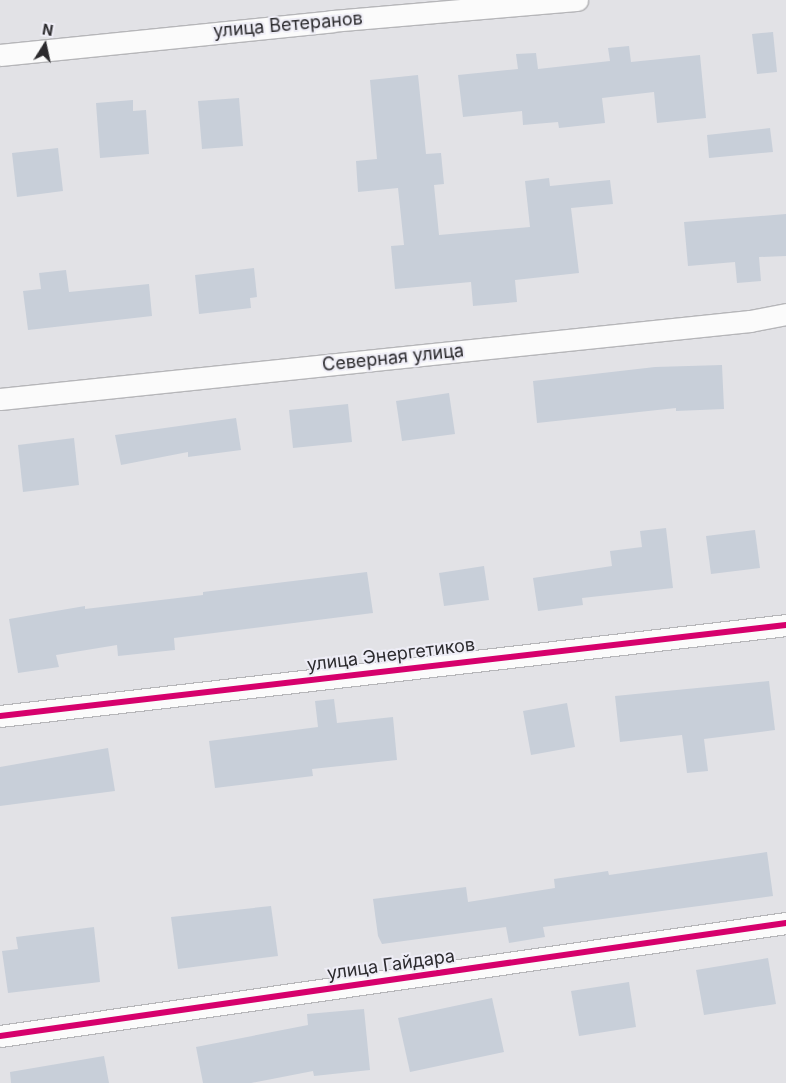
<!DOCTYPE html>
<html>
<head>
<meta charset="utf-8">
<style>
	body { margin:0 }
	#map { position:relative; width:786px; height:1083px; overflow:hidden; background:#e2e2e6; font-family:Inter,sans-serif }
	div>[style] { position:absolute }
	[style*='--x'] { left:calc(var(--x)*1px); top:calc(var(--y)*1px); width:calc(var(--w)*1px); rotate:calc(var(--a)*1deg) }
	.building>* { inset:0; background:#c8cfd9 }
	.roads { filter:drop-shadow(1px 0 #b6b6b9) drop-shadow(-1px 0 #b6b6b9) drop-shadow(0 1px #b6b6b9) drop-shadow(0 -1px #b6b6b9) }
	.street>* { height:21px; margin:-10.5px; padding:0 10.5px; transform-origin:10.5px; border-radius:10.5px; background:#fbfbfb }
	.cycleway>* { height:6px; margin:-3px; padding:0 3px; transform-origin:3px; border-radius:3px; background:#d6006c }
	span { translate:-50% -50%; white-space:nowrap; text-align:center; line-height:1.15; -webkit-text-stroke:4px #eeedf6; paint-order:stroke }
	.street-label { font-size:18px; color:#2c2b2e }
	.north { position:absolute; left:20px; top:20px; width:50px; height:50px; -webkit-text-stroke:4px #eeedf6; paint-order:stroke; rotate:10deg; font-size:14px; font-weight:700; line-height:20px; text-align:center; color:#2c2b2e }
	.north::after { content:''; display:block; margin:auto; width:18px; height:22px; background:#2c2b2e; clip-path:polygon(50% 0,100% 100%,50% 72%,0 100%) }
</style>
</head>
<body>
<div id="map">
	<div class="building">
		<div style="clip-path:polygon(773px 32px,777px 72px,757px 74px,752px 34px)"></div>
		<div style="clip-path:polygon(629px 46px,631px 62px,700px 55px,706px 118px,657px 123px,654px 92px,602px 98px,605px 123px,559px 128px,558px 122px,523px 125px,522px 111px,463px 117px,458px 75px,518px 69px,516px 54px,536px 53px,538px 69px,610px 61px,608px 48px)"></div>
		<div style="clip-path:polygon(418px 75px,426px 154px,441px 153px,444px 184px,434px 185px,439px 235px,530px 227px,525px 181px,549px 178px,550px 186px,610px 180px,613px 204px,571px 208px,579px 273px,515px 280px,517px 302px,473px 306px,471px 282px,395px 289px,391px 246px,404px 245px,398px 188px,358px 192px,356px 161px,377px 159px,370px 80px)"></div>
		<div style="clip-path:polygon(239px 98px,243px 146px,202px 149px,198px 101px)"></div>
		<div style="clip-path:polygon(133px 100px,133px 111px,146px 110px,149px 154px,100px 158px,96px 103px)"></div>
		<div style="clip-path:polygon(770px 128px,773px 152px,709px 158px,707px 135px)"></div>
		<div style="clip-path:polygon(58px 148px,63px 191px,17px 197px,12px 153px)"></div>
		<div style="clip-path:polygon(786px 214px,786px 256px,759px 257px,761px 281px,737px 283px,735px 262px,688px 266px,684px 222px)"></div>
		<div style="clip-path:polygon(254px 268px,257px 297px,250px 298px,251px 308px,199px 314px,195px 275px)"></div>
		<div style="clip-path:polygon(66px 270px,69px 292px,149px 284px,152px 316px,28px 330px,23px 291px,41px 289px,39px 273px)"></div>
		<div style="clip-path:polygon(722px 365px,724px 409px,676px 411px,676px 408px,537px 423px,533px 381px,655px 367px)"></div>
		<div style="clip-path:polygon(449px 393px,455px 434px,402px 441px,396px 401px)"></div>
		<div style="clip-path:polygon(348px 404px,352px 442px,293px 448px,289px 410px)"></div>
		<div style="clip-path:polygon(236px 418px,241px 450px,188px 457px,188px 452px,121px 465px,115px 435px)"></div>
		<div style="clip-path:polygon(74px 438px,79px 485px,23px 492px,18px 445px)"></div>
		<div style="clip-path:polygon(666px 528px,673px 588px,582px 598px,583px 605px,538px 611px,533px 578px,612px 566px,610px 551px,642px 547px,640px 531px)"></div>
		<div style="clip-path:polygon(755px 530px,760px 568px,711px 574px,706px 536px)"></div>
		<div style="clip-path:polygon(484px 566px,489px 600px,444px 606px,439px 573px)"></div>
		<div style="clip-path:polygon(367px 572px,373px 613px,174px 638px,175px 650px,118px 656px,117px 645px,56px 655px,59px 667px,18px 673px,9px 619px,85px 606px,85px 609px,203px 595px,203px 592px)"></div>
		<div style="clip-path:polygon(769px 681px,775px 730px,704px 739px,708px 771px,687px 773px,682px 735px,620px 742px,615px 696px)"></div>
		<div style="clip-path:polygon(334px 699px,337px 723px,393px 717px,397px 760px,312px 769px,313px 776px,215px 788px,209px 741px,318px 727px,315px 701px)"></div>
		<div style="clip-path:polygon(567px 703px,575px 747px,531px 755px,523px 711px)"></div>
		<div style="clip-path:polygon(108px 748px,115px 791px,0 806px,0 767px)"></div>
		<div style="clip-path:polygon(767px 852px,773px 896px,543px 927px,545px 937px,509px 943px,506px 927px,382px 944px,378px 936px,373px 899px,466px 887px,468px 902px,555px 888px,554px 879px,608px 871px,609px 875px)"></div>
		<div style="clip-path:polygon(271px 906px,278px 956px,178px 969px,171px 917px)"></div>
		<div style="clip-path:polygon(94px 927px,100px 982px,8px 993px,2px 951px,18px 949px,16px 937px)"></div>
		<div style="clip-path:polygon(768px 958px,776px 1004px,704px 1015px,696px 970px)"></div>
		<div style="clip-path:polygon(629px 982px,636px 1027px,579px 1036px,571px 991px)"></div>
		<div style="clip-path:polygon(492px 998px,504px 1052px,410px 1072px,398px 1018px)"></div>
		<div style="clip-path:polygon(364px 1009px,370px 1070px,314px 1076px,313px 1071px,251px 1083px,203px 1083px,196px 1047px,308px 1025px,307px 1014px)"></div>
		<div style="clip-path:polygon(104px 1056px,109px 1083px,11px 1083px,10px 1072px)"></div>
	</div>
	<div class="roads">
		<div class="street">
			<div style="--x:0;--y:55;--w:334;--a:-5.8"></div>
			<div style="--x:332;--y:21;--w:246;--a:-4.9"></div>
			<div style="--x:0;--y:399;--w:754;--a:-5.94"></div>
			<div style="--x:750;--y:321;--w:37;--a:-11"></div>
			<div style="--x:0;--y:716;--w:791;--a:-6.6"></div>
			<div style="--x:0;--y:1036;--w:794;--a:-8.18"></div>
		</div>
	</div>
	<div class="cycleway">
		<div style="--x:0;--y:716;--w:791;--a:-6.6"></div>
		<div style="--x:0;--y:1036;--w:794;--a:-8.18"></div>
	</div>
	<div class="street-label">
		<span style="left:288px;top:25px;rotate:-5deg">улица Ветеранов</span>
		<span style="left:393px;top:358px;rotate:-6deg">Северная улица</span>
		<span style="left:391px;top:655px;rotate:-7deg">улица Энергетиков</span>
		<span style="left:391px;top:965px;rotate:-8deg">улица Гайдара</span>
	</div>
	<div class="north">N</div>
</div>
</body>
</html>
